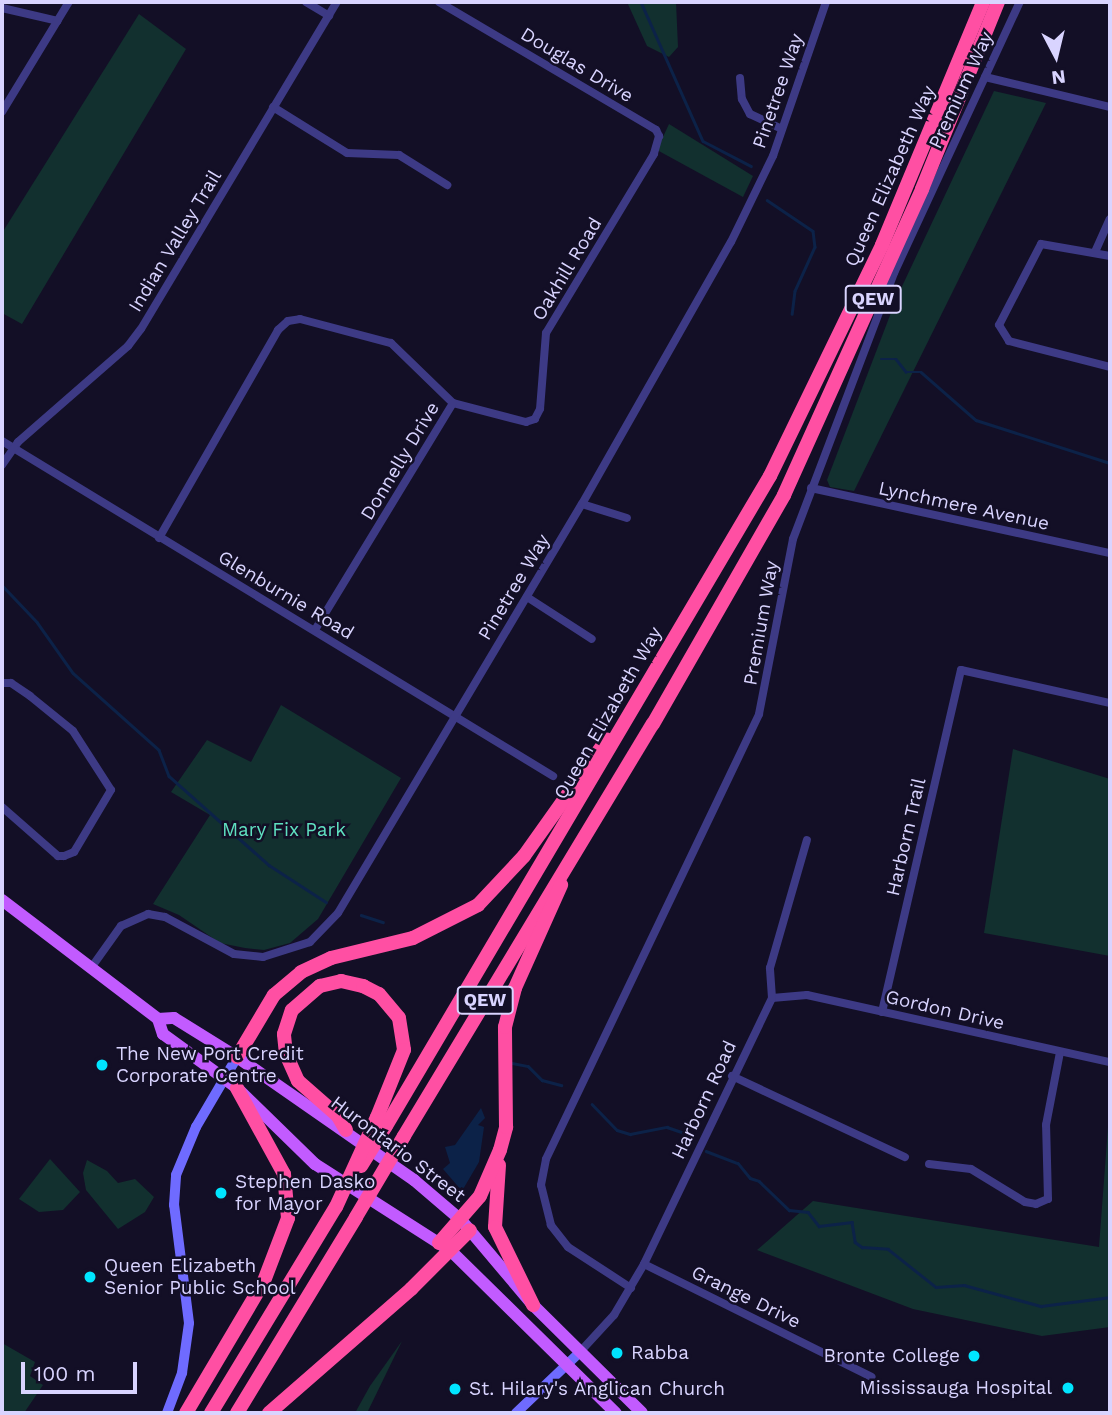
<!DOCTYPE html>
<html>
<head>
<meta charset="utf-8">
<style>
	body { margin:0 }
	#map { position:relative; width:1112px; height:1415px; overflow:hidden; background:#130f26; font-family:"Work Sans",sans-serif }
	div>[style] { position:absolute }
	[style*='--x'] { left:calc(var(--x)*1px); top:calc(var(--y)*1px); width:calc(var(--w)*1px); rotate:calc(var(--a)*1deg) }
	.green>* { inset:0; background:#12302f }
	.water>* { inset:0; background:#0c2248 }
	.stream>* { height:2.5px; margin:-1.25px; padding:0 1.25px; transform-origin:1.25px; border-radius:1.25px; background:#0c2248 }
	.street>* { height:8px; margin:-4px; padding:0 4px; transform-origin:4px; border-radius:4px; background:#3d3a85 }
	.secondary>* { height:10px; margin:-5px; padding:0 5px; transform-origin:5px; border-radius:5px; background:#6f6bff }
	.primary>* { height:12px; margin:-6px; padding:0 6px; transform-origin:6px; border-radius:6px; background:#c25bff }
	.highway>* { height:14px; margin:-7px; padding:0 7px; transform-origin:7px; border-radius:7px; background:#ff4fa3 }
	.highway-bridge>* { height:14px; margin:-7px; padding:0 7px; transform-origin:7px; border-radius:7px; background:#ff4fa3 }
	.dots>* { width:19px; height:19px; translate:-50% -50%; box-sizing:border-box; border:4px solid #130f26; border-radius:50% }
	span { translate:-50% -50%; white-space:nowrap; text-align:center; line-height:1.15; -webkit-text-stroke:5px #130f26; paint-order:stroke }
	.shield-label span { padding:2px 5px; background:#130f26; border:2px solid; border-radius:5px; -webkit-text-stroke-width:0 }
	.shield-label { font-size:18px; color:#d9d4ff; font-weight:700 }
	.street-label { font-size:19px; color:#d9d4ff }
	.park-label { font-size:19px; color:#5fe0c0 }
	.poi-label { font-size:19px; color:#d9d4ff }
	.left { translate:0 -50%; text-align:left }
	.right { translate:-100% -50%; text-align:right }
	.frame { position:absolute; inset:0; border:4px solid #d9d4ff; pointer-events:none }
	.north { position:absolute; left:1021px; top:21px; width:70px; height:70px; -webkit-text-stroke:5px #130f26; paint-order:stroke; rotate:173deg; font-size:19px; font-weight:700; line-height:28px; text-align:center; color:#d9d4ff }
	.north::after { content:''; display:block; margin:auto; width:24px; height:32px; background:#d9d4ff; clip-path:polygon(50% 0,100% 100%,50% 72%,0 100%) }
	.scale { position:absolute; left:21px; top:1362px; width:116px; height:32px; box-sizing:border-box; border:4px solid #d9d4ff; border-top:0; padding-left:9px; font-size:21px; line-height:24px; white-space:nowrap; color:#d9d4ff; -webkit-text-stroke:5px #130f26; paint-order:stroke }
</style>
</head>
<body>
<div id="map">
	<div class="green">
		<div style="clip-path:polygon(627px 2px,676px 2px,678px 47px,669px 57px,647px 46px)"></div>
		<div style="clip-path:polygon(139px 14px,186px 49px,22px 324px,2px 313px,2px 233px)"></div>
		<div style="clip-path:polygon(994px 91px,1046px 103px,854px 491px,830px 487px,827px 480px,897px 297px)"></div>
		<div style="clip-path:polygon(669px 124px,753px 176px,743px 197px,657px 150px)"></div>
		<div style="clip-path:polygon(281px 705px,401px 778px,318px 919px,290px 943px,264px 950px,245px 948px,220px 943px,179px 915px,153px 904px,210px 815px,171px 792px,207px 740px,251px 762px)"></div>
		<div style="clip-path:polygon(1013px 749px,1110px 779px,1110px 956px,984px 933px)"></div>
		<div style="clip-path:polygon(1110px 1100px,1110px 1327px,1042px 1336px,913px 1309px,757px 1250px,813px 1201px,1099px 1247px)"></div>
		<div style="clip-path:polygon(50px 1159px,80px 1192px,63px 1210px,39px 1212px,19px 1199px)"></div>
		<div style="clip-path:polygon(87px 1160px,107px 1171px,118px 1183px,135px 1179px,154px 1197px,145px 1212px,118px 1229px,86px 1190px,83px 1173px)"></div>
		<div style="clip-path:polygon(402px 1341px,367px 1413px,355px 1413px,370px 1386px)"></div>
		<div style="clip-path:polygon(2px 1343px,35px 1362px,30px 1376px,43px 1385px,24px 1413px,2px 1413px)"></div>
	</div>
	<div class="water">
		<div style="clip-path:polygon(481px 1108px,485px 1118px,478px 1125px,484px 1127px,479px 1162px,462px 1191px,443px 1169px,450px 1163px,445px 1147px,455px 1145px)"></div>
	</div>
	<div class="stream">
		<div style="--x:641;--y:2;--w:152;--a:66"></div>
		<div style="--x:703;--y:141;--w:54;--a:27.5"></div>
		<div style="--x:767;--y:200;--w:55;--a:34"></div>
		<div style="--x:813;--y:231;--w:16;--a:83"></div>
		<div style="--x:815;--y:247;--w:48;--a:114.4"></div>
		<div style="--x:795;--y:291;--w:23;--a:97"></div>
		<div style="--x:881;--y:359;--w:15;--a:0"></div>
		<div style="--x:896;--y:359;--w:16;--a:52"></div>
		<div style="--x:906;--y:372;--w:15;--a:0"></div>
		<div style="--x:921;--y:372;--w:73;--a:41.1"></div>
		<div style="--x:976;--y:420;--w:141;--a:17.8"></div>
		<div style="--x:2;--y:585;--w:51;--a:46.6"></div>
		<div style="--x:37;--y:622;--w:62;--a:54.8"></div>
		<div style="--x:73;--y:673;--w:115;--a:41.8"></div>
		<div style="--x:159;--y:750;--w:28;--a:69"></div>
		<div style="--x:169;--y:776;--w:134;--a:41.7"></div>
		<div style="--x:269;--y:865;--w:68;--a:33"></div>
		<div style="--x:361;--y:915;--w:23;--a:18"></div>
		<div style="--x:512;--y:1063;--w:16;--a:11"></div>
		<div style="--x:528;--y:1066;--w:20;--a:45"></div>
		<div style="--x:542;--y:1080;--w:20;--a:15"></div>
		<div style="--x:592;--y:1104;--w:36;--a:46"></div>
		<div style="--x:617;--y:1130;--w:14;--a:17"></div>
		<div style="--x:630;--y:1134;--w:38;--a:-11"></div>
		<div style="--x:667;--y:1127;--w:18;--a:19"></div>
		<div style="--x:706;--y:1151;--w:34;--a:21"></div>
		<div style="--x:738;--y:1163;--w:19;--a:51"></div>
		<div style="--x:750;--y:1178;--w:9;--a:18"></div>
		<div style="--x:759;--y:1181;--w:42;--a:44"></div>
		<div style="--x:789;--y:1210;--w:19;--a:6"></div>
		<div style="--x:808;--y:1212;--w:18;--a:52"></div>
		<div style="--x:819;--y:1226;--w:33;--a:-7"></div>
		<div style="--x:852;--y:1222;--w:20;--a:81"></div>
		<div style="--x:855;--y:1242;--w:9;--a:36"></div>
		<div style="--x:862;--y:1247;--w:26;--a:4"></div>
		<div style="--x:888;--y:1249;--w:61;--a:38.4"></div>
		<div style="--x:936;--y:1287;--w:28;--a:-4"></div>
		<div style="--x:964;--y:1285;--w:80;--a:15.3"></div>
		<div style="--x:1041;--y:1306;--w:70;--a:-7.4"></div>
	</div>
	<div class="street">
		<div style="--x:306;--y:2;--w:27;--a:31"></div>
		<div style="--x:439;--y:2;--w:252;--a:30.5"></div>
		<div style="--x:656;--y:130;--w:7;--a:63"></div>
		<div style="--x:659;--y:136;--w:19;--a:106"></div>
		<div style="--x:654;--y:154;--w:209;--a:121.1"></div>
		<div style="--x:546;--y:333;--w:76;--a:94.5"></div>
		<div style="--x:540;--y:409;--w:11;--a:117"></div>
		<div style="--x:535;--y:419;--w:9;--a:162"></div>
		<div style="--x:526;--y:422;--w:75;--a:-165.4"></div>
		<div style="--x:2;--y:8;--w:57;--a:13.1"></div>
		<div style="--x:985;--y:77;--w:129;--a:13.5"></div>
		<div style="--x:740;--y:78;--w:21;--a:85"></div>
		<div style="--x:742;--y:99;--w:17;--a:62"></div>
		<div style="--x:750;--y:114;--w:35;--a:25"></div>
		<div style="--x:273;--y:107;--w:87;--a:31.9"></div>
		<div style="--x:347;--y:153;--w:52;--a:2.2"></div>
		<div style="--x:399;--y:155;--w:57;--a:32"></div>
		<div style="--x:2;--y:112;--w:129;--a:-58.7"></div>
		<div style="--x:1095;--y:252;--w:36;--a:-66"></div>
		<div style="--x:1110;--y:256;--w:70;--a:-170.1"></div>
		<div style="--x:1041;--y:244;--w:91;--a:117.4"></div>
		<div style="--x:999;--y:325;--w:19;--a:58"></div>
		<div style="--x:1009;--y:341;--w:104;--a:14.4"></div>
		<div style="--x:2;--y:441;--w:645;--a:31.3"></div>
		<div style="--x:2;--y:465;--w:28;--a:-55"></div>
		<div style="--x:18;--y:442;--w:146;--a:-41.1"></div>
		<div style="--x:128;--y:346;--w:21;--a:-53"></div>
		<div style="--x:141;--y:329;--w:381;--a:-59.1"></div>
		<div style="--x:811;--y:488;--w:306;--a:12.3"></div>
		<div style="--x:582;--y:504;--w:47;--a:17.3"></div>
		<div style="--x:159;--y:538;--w:240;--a:-60.2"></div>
		<div style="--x:278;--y:330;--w:13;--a:-42"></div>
		<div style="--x:288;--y:321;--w:12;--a:-9"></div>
		<div style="--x:300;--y:319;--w:94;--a:14.8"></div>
		<div style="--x:391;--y:343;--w:86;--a:44.1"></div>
		<div style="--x:453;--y:403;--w:266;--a:121.3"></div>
		<div style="--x:527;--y:597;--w:77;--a:32.9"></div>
		<div style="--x:2;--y:683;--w:9;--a:0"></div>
		<div style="--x:11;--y:683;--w:23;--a:34"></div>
		<div style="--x:30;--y:696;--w:55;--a:39.1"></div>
		<div style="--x:73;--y:731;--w:70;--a:57.2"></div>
		<div style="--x:111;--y:790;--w:72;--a:120.8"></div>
		<div style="--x:74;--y:852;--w:11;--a:158"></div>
		<div style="--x:64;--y:856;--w:6;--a:180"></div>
		<div style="--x:58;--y:856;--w:74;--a:-138.8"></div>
		<div style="--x:91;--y:968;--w:52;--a:-54.5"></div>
		<div style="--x:121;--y:926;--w:30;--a:-24"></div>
		<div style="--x:148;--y:914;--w:17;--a:10"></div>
		<div style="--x:165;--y:917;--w:78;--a:28.2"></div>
		<div style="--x:234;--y:954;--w:29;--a:6"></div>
		<div style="--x:263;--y:957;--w:49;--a:-17.7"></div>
		<div style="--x:310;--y:942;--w:40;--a:-46"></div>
		<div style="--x:338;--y:913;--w:476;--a:-59.2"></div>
		<div style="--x:582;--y:504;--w:301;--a:-60.4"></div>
		<div style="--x:731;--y:242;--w:96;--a:-64"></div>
		<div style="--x:773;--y:156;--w:163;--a:-71"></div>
		<div style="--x:772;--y:998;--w:35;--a:-5"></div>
		<div style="--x:807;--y:995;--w:310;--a:12.5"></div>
		<div style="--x:882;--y:1012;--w:351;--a:-77"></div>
		<div style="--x:961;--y:670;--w:153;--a:12.5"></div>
		<div style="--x:732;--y:1076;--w:191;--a:25.1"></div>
		<div style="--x:929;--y:1164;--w:42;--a:6.8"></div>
		<div style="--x:971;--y:1169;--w:63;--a:31.4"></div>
		<div style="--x:1025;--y:1202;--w:11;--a:10"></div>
		<div style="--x:1036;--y:1204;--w:13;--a:-23"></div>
		<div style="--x:1048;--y:1199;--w:74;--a:-91.5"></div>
		<div style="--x:1046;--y:1125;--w:74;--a:-79.1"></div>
		<div style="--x:644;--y:1264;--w:254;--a:26.4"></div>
		<div style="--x:631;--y:1288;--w:75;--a:-146.9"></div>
		<div style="--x:568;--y:1247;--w:28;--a:-128"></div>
		<div style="--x:551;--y:1225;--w:41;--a:-104"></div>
		<div style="--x:541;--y:1185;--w:26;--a:-79"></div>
		<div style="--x:546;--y:1159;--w:493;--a:-64.4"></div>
		<div style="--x:759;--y:714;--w:178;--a:-79"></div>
		<div style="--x:793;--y:539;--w:285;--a:-69.2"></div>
		<div style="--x:894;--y:273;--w:299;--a:-65.1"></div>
		<div style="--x:579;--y:1353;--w:52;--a:-47.4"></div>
		<div style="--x:614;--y:1315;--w:59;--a:-59.5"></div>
		<div style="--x:644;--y:1264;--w:295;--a:-64.3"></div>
		<div style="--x:772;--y:998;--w:30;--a:-94"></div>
		<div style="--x:770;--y:968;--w:133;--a:-73.9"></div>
	</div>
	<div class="secondary">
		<div style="--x:167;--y:1413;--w:43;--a:-69.4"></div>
		<div style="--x:182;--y:1373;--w:50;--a:-82"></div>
		<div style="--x:189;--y:1323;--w:119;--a:-97.2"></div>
		<div style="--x:174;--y:1205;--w:30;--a:-86"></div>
		<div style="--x:176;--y:1175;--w:52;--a:-67.4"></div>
		<div style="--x:196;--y:1127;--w:81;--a:-59.6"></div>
		<div style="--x:516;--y:1413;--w:87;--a:-43.6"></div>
	</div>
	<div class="primary">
		<div style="--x:2;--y:900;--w:196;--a:37.3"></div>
		<div style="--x:158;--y:1019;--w:16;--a:72"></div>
		<div style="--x:163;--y:1034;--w:92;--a:36.1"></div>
		<div style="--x:237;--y:1088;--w:109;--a:44.3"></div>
		<div style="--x:315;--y:1164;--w:161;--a:32.6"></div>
		<div style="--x:451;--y:1251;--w:231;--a:44.5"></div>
		<div style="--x:158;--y:1019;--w:16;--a:-4"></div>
		<div style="--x:174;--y:1018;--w:74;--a:31.8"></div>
		<div style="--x:237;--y:1057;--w:216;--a:34.8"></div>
		<div style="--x:414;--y:1180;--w:63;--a:40.5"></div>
		<div style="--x:462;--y:1221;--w:110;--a:49.8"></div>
		<div style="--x:533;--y:1305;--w:153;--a:44.7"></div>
	</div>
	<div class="highway">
		<div style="--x:237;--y:1057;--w:72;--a:-59.2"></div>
		<div style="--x:274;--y:995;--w:35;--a:-40"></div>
		<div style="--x:301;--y:972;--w:33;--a:-25"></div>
		<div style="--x:331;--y:958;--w:84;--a:-13.7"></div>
		<div style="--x:413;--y:938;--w:73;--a:-26.9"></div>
		<div style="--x:478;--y:905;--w:67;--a:-46.8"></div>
		<div style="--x:524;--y:856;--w:143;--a:-54.6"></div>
		<div style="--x:386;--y:1126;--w:755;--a:-59.43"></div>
		<div style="--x:770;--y:476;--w:257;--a:-64.1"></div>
		<div style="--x:882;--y:245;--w:263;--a:-67.4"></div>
		<div style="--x:346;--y:1130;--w:16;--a:-120"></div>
		<div style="--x:338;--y:1116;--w:53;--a:-138.8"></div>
		<div style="--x:298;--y:1081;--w:30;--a:-114"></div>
		<div style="--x:286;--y:1054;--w:20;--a:-96"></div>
		<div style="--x:284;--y:1034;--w:25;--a:-72"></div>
		<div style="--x:292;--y:1010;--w:37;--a:-41"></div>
		<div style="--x:320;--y:986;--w:22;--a:-13"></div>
		<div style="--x:341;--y:981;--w:23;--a:13"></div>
		<div style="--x:363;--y:986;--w:18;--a:27"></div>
		<div style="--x:379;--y:994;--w:31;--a:50"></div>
		<div style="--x:399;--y:1018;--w:32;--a:81"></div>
		<div style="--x:404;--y:1050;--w:72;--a:111.9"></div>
		<div style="--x:404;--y:1136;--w:481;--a:-58.9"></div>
		<div style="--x:653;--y:724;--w:264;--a:-60.2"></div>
		<div style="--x:784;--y:495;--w:336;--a:-65.7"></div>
		<div style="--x:922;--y:189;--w:202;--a:-67.9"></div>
		<div style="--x:499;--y:1165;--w:62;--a:93.7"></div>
		<div style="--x:495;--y:1227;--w:87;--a:64"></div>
		<div style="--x:439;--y:1243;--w:62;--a:-48.9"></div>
		<div style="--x:480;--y:1196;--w:50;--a:-66.5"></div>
		<div style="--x:500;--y:1150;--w:24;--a:-75"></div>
		<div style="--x:506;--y:1127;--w:100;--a:-90.6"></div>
		<div style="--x:505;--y:1027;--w:40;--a:-75.6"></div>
		<div style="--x:515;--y:988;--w:113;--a:-65.9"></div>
		<div style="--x:186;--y:1413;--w:153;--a:-59.4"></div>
		<div style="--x:264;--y:1281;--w:67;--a:-69.1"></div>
		<div style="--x:288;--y:1218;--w:44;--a:-95.2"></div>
		<div style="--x:284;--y:1174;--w:98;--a:-118.7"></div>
		<div style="--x:211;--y:1413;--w:241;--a:-58.8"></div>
		<div style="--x:237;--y:1413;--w:229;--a:-58.7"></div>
		<div style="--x:269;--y:1413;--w:189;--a:-41.1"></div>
		<div style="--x:411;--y:1289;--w:83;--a:-45"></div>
	</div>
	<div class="highway-bridge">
		<div style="--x:361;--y:1166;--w:47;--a:-58"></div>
		<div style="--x:336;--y:1207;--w:99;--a:-65.5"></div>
		<div style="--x:356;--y:1217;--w:94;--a:-59.3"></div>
	</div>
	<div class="dots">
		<div style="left:102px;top:1065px;background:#00e5ff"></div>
		<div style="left:221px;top:1193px;background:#00e5ff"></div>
		<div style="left:90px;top:1277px;background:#00e5ff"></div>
		<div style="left:617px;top:1353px;background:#00e5ff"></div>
		<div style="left:974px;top:1356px;background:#00e5ff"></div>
		<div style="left:1068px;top:1388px;background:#00e5ff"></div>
		<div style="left:455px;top:1389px;background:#00e5ff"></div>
	</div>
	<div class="shield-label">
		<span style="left:873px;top:299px">QEW</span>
		<span style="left:485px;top:1000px">QEW</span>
	</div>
	<div class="street-label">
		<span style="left:577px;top:65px;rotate:31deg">Douglas Drive</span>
		<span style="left:961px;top:90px;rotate:-65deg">Premium Way</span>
		<span style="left:778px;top:91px;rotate:-71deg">Pinetree Way</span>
		<span style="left:890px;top:176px;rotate:-66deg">Queen Elizabeth Way</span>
		<span style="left:175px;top:241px;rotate:-59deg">Indian Valley Trail</span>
		<span style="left:567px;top:269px;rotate:-59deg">Oakhill Road</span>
		<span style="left:400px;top:461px;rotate:-59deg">Donnelly Drive</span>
		<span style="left:964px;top:506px;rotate:12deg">Lynchmere Avenue</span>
		<span style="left:514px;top:587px;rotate:-59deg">Pinetree Way</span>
		<span style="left:286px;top:595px;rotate:31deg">Glenburnie Road</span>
		<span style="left:761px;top:623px;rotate:-80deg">Premium Way</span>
		<span style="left:608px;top:713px;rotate:-60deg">Queen Elizabeth Way</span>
		<span style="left:906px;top:837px;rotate:-77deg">Harborn Trail</span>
		<span style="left:945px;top:1010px;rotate:13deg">Gordon Drive</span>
		<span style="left:704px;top:1100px;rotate:-65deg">Harborn Road</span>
		<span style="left:398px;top:1149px;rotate:37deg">Hurontario Street</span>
		<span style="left:746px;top:1297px;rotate:26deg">Grange Drive</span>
	</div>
	<div class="park-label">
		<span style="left:284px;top:830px">Mary Fix Park</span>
	</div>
	<div class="poi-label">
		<span class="left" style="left:116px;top:1065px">The New Port Credit<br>Corporate Centre</span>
		<span class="left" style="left:235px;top:1193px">Stephen Dasko<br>for Mayor</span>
		<span class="left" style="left:104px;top:1277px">Queen Elizabeth<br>Senior Public School</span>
		<span class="left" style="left:631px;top:1353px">Rabba</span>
		<span class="right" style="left:960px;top:1356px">Bronte College</span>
		<span class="right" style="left:1052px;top:1388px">Mississauga Hospital</span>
		<span class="left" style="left:469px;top:1389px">St. Hilary's Anglican Church</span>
	</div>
	<div class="frame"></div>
	<div class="north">N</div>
	<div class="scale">100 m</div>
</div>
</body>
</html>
